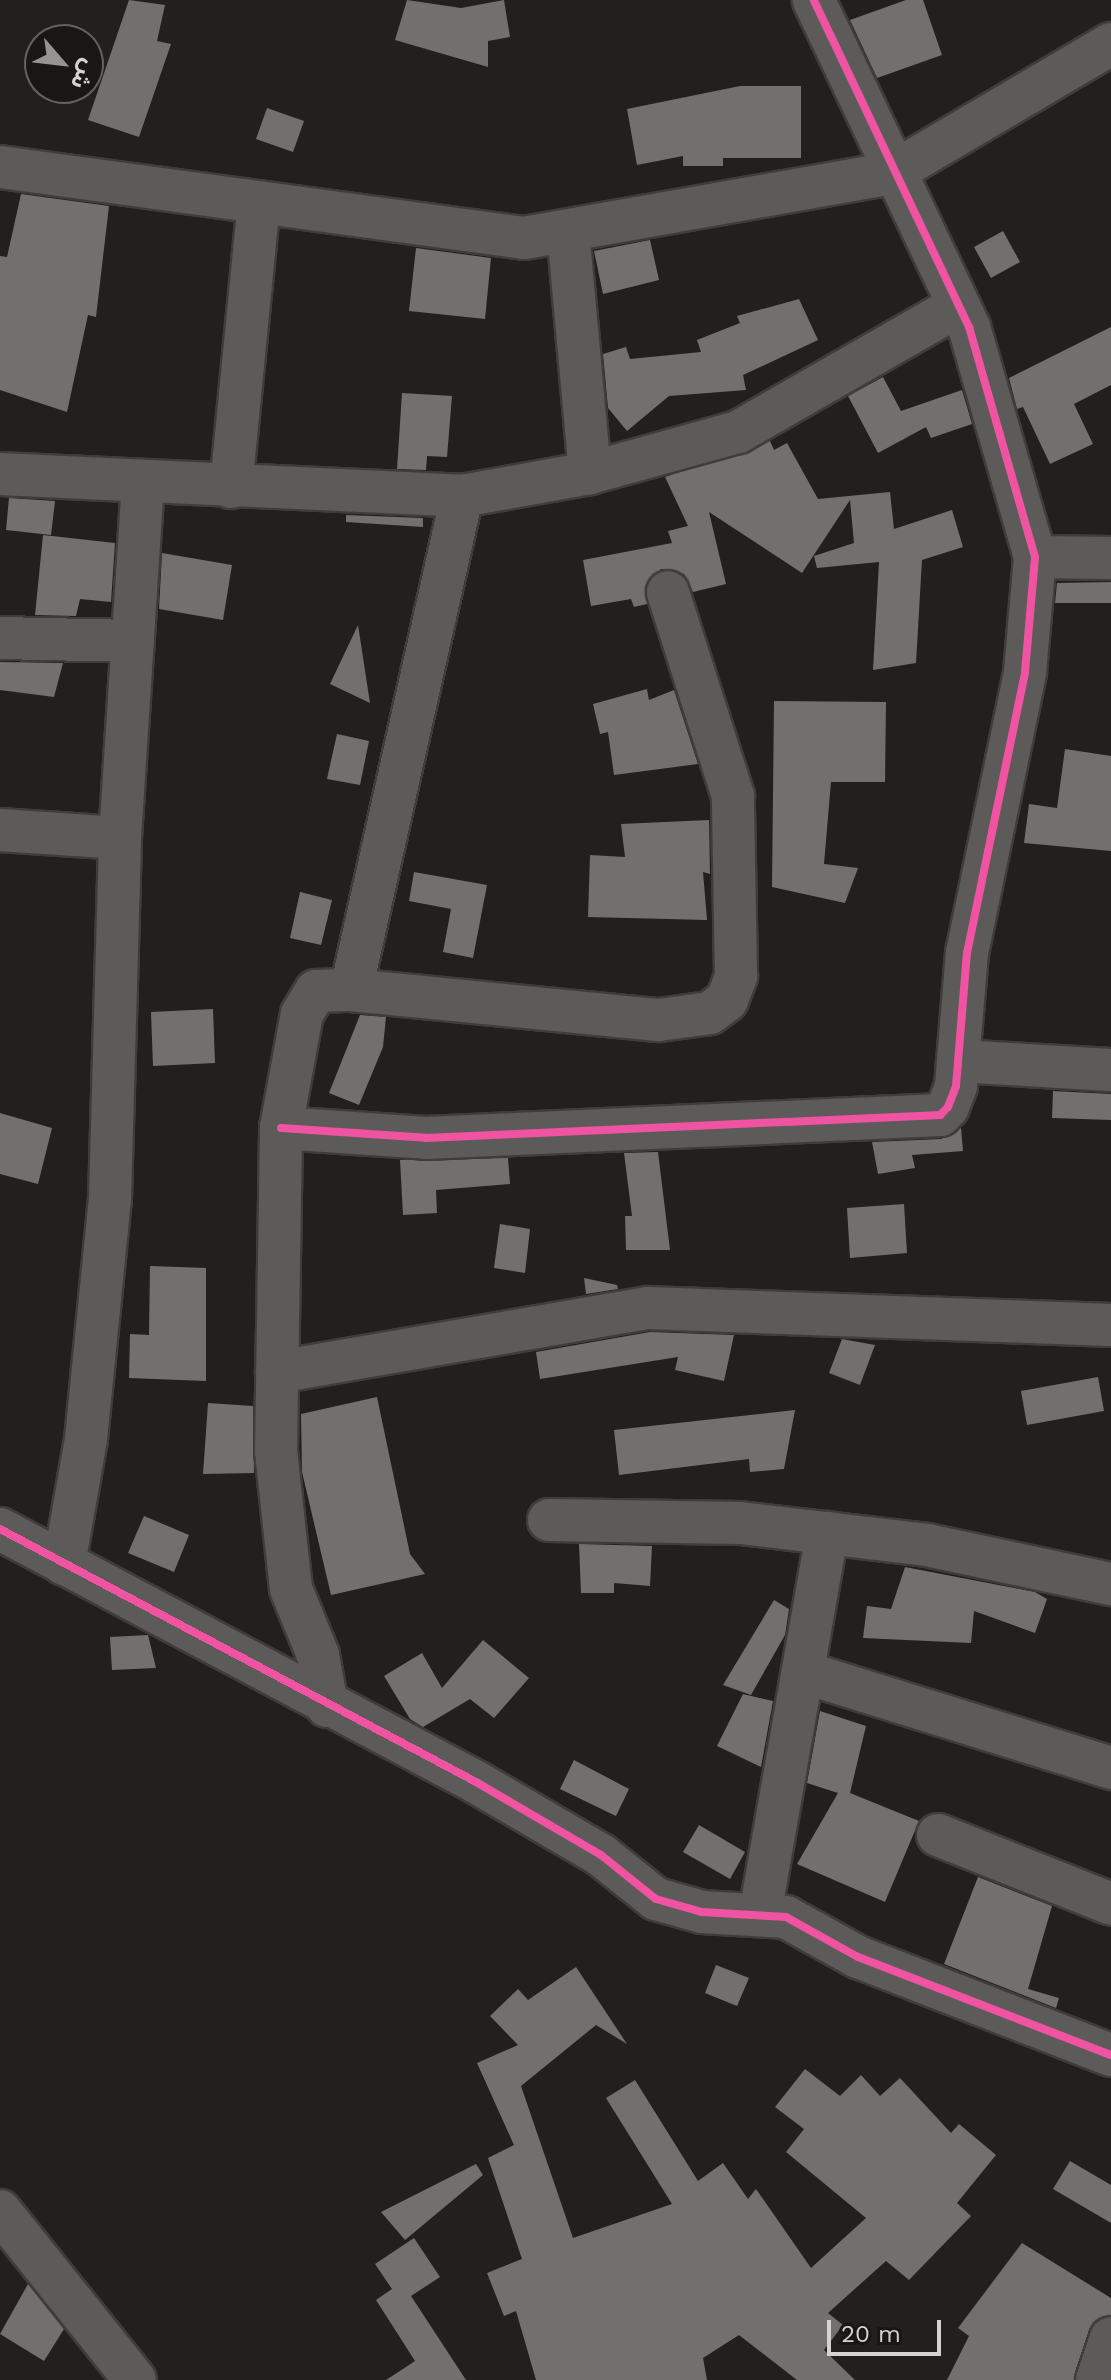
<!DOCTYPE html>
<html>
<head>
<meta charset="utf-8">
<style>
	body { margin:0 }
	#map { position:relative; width:1111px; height:2380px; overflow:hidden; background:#22201e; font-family:"Work Sans","Noto Sans Arabic",sans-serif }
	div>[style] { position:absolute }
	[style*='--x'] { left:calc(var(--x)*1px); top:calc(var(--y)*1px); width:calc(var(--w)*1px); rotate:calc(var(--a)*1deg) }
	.building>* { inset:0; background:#72706f }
	.roads { filter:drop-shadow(2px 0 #3f3d3c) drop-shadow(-2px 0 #3f3d3c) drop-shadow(0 2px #3f3d3c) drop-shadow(0 -2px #3f3d3c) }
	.minor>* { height:42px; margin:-21px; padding:0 21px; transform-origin:21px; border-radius:21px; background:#5d5b5a }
	.cycleway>* { height:8px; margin:-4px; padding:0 4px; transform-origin:4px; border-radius:4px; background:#f153a3 }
	span { translate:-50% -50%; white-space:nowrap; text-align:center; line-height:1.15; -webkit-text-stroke:8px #1a1614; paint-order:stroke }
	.north { position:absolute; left:24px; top:24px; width:80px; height:80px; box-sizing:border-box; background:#1a1614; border:2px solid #656160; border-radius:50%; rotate:118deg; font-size:22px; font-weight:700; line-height:32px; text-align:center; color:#d5d2d1 }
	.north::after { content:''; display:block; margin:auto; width:28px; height:36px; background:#969492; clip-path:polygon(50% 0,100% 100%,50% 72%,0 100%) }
	.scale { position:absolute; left:827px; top:2320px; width:114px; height:36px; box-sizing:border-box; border:4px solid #d5d2d1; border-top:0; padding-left:10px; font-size:24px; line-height:28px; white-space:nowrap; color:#d5d2d1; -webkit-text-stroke:6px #1a1614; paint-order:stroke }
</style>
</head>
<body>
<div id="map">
	<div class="building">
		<div style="clip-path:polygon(129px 0,165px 5px,157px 41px,171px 44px,139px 137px,88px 120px)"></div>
		<div style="clip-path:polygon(407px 0,461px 8px,504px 0,510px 37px,488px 41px,488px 67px,395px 40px)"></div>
		<div style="clip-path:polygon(906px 0,923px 0,942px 55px,877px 78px,850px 20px)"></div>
		<div style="clip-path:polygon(740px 86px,801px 86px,801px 158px,723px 158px,723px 166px,683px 166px,683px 156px,637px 165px,627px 109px)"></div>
		<div style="clip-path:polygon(267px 108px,304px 121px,293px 152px,256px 139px)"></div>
		<div style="clip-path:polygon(21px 194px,109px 206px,96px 317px,88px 315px,67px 412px,0 390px,0 256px,7px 257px)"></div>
		<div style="clip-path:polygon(1003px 231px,1020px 262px,991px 278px,974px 247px)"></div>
		<div style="clip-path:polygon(650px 240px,659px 280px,603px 294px,594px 251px)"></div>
		<div style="clip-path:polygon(416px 248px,491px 258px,485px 319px,409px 311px)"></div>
		<div style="clip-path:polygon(799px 299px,818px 340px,743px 375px,746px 390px,669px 396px,627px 431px,608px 408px,603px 354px,626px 347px,630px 359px,701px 352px,697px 340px,740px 323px,737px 316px)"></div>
		<div style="clip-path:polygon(1111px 327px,1111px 385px,1074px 404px,1093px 444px,1050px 464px,1023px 407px,1017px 409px,1009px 378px)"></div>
		<div style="clip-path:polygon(883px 377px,901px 411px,962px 390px,972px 424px,931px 438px,926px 427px,878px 453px,848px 396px)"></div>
		<div style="clip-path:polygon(402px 393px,452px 396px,447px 457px,427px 456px,426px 470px,397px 469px)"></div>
		<div style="clip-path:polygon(770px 441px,774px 450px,787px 443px,818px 499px,890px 492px,894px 529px,952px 510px,963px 547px,922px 560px,916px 663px,873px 670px,879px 562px,817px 568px,814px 556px,854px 543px,850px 500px,802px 573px,709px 512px,726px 584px,693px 592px,684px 574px,661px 569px,645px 586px,647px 604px,634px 607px,631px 599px,591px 606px,583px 560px,672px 543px,668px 531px,688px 526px,665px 477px)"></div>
		<div style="clip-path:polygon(9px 498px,55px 501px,51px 535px,6px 530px)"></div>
		<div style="clip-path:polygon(346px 515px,423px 518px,423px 527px,346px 522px)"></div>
		<div style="clip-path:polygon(43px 535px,115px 543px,111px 602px,80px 599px,76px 616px,35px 615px)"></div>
		<div style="clip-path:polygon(162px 553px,232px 565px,223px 620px,159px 609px)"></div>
		<div style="clip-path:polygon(1111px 582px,1111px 603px,1055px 603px,1057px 583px)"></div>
		<div style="clip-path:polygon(358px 625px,370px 703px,330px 684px)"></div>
		<div style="clip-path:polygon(0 662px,63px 663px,54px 697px,0 690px)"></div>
		<div style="clip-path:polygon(647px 689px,649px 700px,674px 690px,698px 764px,614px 775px,608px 732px,600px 734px,593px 704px)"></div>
		<div style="clip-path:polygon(774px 701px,886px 702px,885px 782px,831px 782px,824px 864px,858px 868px,845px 903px,772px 887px)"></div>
		<div style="clip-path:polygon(337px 734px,369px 741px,360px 785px,327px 779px)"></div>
		<div style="clip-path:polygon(1065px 749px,1111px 756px,1111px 851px,1024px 843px,1029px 804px,1057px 808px)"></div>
		<div style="clip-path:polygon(709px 820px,710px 874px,703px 872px,707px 920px,588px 917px,590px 855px,625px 857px,621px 824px)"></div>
		<div style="clip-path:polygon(414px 872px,487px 885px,473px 958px,443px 952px,451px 909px,409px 901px)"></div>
		<div style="clip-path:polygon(300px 892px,332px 900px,321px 945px,290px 938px)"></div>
		<div style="clip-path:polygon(213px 1009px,215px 1063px,153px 1066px,151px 1012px)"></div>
		<div style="clip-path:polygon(360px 1015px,386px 1017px,383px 1047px,359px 1105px,329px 1093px)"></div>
		<div style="clip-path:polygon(1053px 1091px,1111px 1094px,1111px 1120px,1052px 1118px)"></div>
		<div style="clip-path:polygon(0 1113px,52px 1128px,38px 1184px,0 1174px)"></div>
		<div style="clip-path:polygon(961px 1128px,963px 1151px,912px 1155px,915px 1168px,878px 1174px,872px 1142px,941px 1139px)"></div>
		<div style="clip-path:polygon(658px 1152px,670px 1250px,626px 1250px,625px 1216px,632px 1216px,624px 1153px)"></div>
		<div style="clip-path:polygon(508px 1158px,510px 1184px,436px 1190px,437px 1213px,403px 1215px,400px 1160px)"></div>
		<div style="clip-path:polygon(904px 1204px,907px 1253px,850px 1258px,847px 1208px)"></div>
		<div style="clip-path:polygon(500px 1224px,530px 1229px,525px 1273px,494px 1268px)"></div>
		<div style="clip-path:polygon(150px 1266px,206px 1268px,206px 1381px,129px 1378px,130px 1334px,149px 1335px)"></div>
		<div style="clip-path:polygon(584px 1278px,617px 1285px,618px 1289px,586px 1294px)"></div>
		<div style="clip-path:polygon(650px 1332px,734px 1335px,724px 1381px,675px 1370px,678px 1357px,540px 1379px,536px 1352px)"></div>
		<div style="clip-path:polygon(842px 1339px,875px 1345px,860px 1385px,829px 1373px)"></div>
		<div style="clip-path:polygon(1098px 1377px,1104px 1411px,1027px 1425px,1021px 1391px)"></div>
		<div style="clip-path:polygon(377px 1397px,410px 1554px,425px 1574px,331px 1595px,302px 1472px,301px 1414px)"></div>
		<div style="clip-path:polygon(208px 1403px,253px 1406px,254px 1473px,203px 1474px)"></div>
		<div style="clip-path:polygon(795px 1410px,784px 1469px,750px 1472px,749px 1459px,619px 1475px,614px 1430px)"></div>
		<div style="clip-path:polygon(144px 1516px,189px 1535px,174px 1572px,128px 1553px)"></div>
		<div style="clip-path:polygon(579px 1544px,652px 1546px,650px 1586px,614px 1583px,614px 1593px,581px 1593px)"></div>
		<div style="clip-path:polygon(905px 1567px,1035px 1592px,1047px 1599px,1035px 1633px,974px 1611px,971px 1643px,863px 1638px,867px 1606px,891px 1609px)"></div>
		<div style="clip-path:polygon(774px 1600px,789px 1609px,785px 1635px,751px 1695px,723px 1685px)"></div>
		<div style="clip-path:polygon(148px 1635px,156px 1668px,112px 1670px,110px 1637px)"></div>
		<div style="clip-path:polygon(483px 1640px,529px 1678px,494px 1718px,470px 1699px,423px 1727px,410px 1719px,384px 1676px,422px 1653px,442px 1688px)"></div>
		<div style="clip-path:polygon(743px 1694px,773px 1701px,761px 1767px,717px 1746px)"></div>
		<div style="clip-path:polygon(820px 1711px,866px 1726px,850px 1793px,919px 1821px,885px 1902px,797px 1864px,838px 1793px,807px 1783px)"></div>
		<div style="clip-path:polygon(574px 1760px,629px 1789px,616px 1816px,560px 1789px)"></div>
		<div style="clip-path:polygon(699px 1825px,745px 1852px,730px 1879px,683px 1852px)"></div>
		<div style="clip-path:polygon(978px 1877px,1052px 1906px,1028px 1989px,1059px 1998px,1056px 2008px,944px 1964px)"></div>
		<div style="clip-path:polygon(716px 1965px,749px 1978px,737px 2006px,705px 1993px)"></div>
		<div style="clip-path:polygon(576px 1967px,627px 2044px,596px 2025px,521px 2086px,573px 2238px,672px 2204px,606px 2098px,635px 2080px,698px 2181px,723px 2163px,748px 2199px,756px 2189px,811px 2268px,866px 2218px,786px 2152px,804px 2129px,775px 2107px,805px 2069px,840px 2096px,861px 2075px,880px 2096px,900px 2078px,951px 2133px,959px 2124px,996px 2155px,957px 2203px,971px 2216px,909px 2280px,886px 2261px,828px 2313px,843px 2325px,824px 2350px,855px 2380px,797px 2380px,739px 2335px,703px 2358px,707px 2380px,536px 2380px,516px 2311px,504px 2316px,487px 2273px,522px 2259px,488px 2158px,514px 2145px,477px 2063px,518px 2045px,490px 2016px,518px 1989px,528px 2000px)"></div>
		<div style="clip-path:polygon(1070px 2161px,1111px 2185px,1111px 2223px,1053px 2189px)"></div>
		<div style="clip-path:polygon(476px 2164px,483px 2175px,405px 2240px,381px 2212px)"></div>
		<div style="clip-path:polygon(414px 2238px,440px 2277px,411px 2296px,466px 2380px,386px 2380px,415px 2361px,376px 2300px,392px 2289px,375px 2264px)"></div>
		<div style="clip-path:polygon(1022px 2243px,1111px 2298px,1111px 2315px,1089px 2330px,1074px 2380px,947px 2380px,969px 2336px,958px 2328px)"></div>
		<div style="clip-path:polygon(28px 2284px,64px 2329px,44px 2361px,0 2334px)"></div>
	</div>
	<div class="roads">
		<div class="minor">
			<div style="--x:0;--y:167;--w:529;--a:7.72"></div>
			<div style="--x:524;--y:238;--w:374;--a:-10"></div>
			<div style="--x:892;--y:173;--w:254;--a:-30.5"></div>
			<div style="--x:568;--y:231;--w:243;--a:84.8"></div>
			<div style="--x:0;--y:474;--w:463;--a:2.7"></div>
			<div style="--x:462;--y:496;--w:130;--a:-10.2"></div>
			<div style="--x:590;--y:473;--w:154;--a:-15.5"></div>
			<div style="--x:738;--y:432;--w:254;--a:-29.8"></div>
			<div style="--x:231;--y:487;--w:286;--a:-84.4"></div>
			<div style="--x:1035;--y:557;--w:76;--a:0.8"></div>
			<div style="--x:0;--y:638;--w:133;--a:1.3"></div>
			<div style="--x:0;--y:830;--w:120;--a:3.8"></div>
			<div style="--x:351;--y:990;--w:506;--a:-77.34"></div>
			<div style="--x:958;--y:1061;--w:153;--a:3.4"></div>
			<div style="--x:281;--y:1128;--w:145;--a:3.9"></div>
			<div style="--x:426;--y:1138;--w:515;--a:-2.56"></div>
			<div style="--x:940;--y:1115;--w:11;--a:-45"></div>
			<div style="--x:948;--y:1107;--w:22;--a:-69"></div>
			<div style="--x:956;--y:1086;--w:133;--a:-85.3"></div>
			<div style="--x:967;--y:953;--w:287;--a:-78.3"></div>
			<div style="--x:1025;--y:672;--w:115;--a:-85"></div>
			<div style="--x:1035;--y:557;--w:239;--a:-106"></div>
			<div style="--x:969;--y:327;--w:362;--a:-115.4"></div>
			<div style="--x:277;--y:1372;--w:376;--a:-9.8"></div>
			<div style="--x:648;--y:1308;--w:463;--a:2.1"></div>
			<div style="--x:549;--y:1520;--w:191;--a:0.9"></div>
			<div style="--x:740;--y:1523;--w:188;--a:6.7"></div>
			<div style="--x:927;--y:1545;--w:188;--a:12"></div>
			<div style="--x:0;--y:1529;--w:539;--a:27.99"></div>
			<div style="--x:476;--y:1782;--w:145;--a:30.3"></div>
			<div style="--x:601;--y:1855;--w:70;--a:38.7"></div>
			<div style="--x:656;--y:1899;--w:48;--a:15.8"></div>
			<div style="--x:702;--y:1912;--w:84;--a:3.4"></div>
			<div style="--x:786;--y:1917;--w:82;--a:29.1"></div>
			<div style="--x:858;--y:1957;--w:271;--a:21.2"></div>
			<div style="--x:64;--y:1564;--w:127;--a:-80"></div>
			<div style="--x:86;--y:1439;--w:241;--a:-84.3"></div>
			<div style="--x:110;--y:1199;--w:361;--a:-88.4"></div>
			<div style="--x:120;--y:838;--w:357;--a:-86.3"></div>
			<div style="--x:803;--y:1672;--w:323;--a:17.3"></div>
			<div style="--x:327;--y:1706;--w:52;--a:-100"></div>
			<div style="--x:318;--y:1655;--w:71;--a:-112.2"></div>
			<div style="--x:291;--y:1589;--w:139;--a:-96.2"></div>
			<div style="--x:276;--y:1451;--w:323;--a:-89.1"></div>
			<div style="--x:281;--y:1128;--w:116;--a:-79.6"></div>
			<div style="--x:302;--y:1014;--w:27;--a:-59"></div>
			<div style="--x:316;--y:991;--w:35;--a:-2"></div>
			<div style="--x:351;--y:990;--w:309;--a:5.6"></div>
			<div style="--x:659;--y:1020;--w:51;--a:-7.8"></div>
			<div style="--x:710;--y:1013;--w:21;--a:-37"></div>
			<div style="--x:727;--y:1000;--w:26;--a:-69"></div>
			<div style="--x:736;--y:976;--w:180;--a:-91"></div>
			<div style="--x:733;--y:796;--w:214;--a:-107.7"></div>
			<div style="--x:938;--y:1835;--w:186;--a:21.7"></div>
			<div style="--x:760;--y:1914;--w:387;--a:-80"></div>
			<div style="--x:0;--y:2211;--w:216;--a:51.4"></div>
			<div style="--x:1097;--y:2380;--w:44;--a:-71.6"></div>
		</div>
	</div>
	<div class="cycleway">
		<div style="--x:281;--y:1128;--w:145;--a:3.9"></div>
		<div style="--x:426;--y:1138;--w:515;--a:-2.56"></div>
		<div style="--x:940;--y:1115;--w:11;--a:-45"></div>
		<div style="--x:948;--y:1107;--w:22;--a:-69"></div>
		<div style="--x:956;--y:1086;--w:133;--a:-85.3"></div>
		<div style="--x:967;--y:953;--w:287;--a:-78.3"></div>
		<div style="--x:1025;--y:672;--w:115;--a:-85"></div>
		<div style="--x:1035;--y:557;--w:239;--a:-106"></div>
		<div style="--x:969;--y:327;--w:362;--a:-115.4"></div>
		<div style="--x:0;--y:1529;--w:539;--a:27.99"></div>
		<div style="--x:476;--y:1782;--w:145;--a:30.3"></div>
		<div style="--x:601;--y:1855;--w:70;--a:38.7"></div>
		<div style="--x:656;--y:1899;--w:48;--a:15.8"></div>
		<div style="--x:702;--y:1912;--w:84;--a:3.4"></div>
		<div style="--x:786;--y:1917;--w:82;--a:29.1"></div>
		<div style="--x:858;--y:1957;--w:271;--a:21.2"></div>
	</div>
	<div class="north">ش</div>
	<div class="scale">20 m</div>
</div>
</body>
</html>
